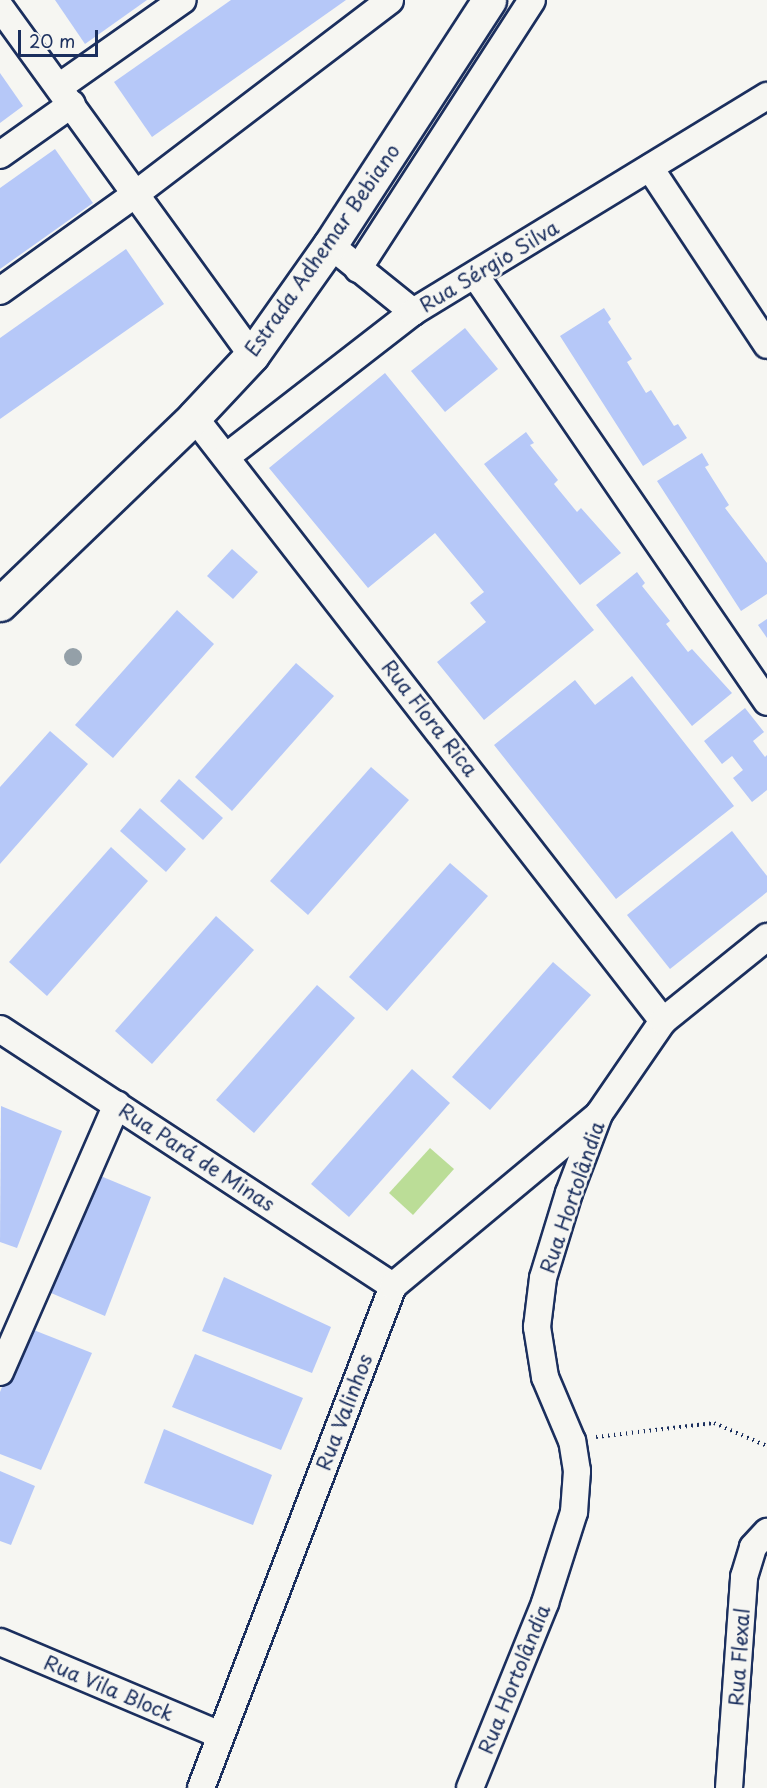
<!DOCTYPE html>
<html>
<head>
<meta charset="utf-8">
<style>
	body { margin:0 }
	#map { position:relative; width:767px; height:1788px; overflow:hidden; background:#f6f6f2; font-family:"Playpen Sans",sans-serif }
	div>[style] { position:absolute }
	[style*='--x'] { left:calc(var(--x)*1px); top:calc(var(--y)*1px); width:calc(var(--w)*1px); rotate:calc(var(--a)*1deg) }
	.green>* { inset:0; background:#bbdd97 }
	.building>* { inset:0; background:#b6c8f8 }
	.path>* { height:4px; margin-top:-2px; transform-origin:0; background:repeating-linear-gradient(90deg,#1b2f5e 0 1.5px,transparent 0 6px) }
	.roads { filter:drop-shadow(2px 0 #1b2f5e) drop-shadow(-2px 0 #1b2f5e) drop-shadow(0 2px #1b2f5e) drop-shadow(0 -2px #1b2f5e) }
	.minor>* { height:26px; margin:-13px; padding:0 13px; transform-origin:13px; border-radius:13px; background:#f6f6f2 }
	.secondary>* { height:33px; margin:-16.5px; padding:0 16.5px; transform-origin:16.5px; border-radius:16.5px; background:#f6f6f2 }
	.trees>* { width:18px; height:18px; margin:-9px; border-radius:50%; background:#94a0a8 }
	span { translate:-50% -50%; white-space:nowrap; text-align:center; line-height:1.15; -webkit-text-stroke:5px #f6f6f2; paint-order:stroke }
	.street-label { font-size:20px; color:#1b2f5e }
	.scale { position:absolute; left:18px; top:30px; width:80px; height:27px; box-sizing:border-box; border:3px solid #1b2f5e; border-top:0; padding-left:8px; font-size:18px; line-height:21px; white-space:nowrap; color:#1b2f5e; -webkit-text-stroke:4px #f6f6f2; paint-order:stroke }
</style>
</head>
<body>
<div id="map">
	<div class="green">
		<div style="clip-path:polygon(430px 1148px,454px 1169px,413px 1215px,389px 1193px)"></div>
	</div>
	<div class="building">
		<div style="clip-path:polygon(55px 0,147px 0,85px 44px)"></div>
		<div style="clip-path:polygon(231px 0,346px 0,152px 137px,114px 82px)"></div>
		<div style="clip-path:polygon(0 73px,23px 106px,0 123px)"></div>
		<div style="clip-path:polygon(55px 149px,93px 203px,0 269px,0 188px)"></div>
		<div style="clip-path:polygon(126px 249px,164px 304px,0 419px,0 338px)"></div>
		<div style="clip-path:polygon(604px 308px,611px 319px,608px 322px,632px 359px,627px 362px,646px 393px,651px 390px,674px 426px,678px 424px,687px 438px,643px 466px,560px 336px)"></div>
		<div style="clip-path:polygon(465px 328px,498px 369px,445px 412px,411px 371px)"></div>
		<div style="clip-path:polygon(385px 373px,594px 630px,484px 720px,437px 662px,486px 622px,470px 603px,484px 592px,435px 533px,368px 588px,269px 468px)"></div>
		<div style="clip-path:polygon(526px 432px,534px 443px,530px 445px,558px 480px,554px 484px,577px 512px,581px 508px,621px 553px,580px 585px,484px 464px)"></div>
		<div style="clip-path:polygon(702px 453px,709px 465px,705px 467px,729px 505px,725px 508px,767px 563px,767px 594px,741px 611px,657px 481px)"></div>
		<div style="clip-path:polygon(232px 549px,258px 572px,233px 599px,207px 576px)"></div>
		<div style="clip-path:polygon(637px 572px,645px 583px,642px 586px,670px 621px,666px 624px,688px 652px,692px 649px,732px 693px,692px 726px,596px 605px)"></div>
		<div style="clip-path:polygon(177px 610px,214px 644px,113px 758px,75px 725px)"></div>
		<div style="clip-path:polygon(767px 619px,767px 638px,758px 625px)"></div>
		<div style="clip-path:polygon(296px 663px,334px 696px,232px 811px,195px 777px)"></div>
		<div style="clip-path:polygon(632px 676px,734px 806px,616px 899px,494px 745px,575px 680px,595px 705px)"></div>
		<div style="clip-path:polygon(745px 708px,764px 732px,753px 741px,765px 757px,767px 755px,767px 790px,752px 802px,733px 778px,743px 770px,732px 756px,722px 764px,704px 741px)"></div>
		<div style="clip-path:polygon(50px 731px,88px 764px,0 864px,0 787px)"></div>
		<div style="clip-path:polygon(371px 767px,409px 800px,308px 915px,270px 881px)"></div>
		<div style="clip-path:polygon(179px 779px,223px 818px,203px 840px,160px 801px)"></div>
		<div style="clip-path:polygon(140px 808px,186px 849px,166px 872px,120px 831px)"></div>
		<div style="clip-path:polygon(732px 831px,767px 876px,767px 892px,670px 969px,627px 915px)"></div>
		<div style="clip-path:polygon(111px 847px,148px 881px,47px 996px,9px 962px)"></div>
		<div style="clip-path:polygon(450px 863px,488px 896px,387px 1011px,349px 977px)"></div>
		<div style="clip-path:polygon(216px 916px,254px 950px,152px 1064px,115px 1031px)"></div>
		<div style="clip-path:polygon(553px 962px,591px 995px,490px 1110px,452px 1077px)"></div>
		<div style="clip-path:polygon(317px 985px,355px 1018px,254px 1133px,216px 1100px)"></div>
		<div style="clip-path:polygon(412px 1069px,450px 1103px,349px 1217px,311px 1184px)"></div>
		<div style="clip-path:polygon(1px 1106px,62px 1131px,17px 1248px,0 1242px)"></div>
		<div style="clip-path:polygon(91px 1172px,151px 1197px,105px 1316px,44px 1290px)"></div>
		<div style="clip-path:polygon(224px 1277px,331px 1327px,312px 1373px,202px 1331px)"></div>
		<div style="clip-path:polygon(26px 1327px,92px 1353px,41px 1470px,0 1454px,0 1392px)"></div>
		<div style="clip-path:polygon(195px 1354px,303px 1398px,281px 1450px,172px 1407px)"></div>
		<div style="clip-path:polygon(164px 1429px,272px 1475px,253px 1525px,144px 1483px)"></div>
		<div style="clip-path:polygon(0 1471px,35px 1486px,11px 1545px,0 1541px)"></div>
	</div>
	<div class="path">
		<div style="--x:596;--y:1437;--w:119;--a:-6.8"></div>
		<div style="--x:714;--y:1423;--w:58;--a:23.5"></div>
	</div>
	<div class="roads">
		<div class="minor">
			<div style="--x:0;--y:7;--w:430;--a:54.1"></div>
			<div style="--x:59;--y:87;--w:151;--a:-35.1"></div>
			<div style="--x:0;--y:155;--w:88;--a:-35.3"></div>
			<div style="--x:650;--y:168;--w:212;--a:56.5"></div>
			<div style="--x:330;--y:245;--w:107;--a:38.9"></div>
			<div style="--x:358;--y:269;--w:320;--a:-57.1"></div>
			<div style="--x:475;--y:275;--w:517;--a:55.63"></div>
			<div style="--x:0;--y:291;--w:168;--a:-35.6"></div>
			<div style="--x:137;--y:193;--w:318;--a:-37.3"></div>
			<div style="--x:194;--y:417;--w:765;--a:52.17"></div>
			<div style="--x:226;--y:457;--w:237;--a:-37.8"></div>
			<div style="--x:413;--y:312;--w:415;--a:-31.4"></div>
			<div style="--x:0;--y:1029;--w:470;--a:33.2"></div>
			<div style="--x:0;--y:1372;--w:292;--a:-66.4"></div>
			<div style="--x:0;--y:1642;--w:237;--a:22.9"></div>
			<div style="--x:201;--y:1788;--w:537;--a:-69.07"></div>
			<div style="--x:393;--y:1286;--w:266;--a:-39.8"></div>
			<div style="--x:470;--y:1788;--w:200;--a:-67.9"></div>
			<div style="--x:545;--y:1603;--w:96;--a:-72.3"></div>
			<div style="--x:574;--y:1512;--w:41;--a:-85.8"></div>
			<div style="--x:577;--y:1471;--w:30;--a:-99"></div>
			<div style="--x:572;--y:1441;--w:69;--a:-112.9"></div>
			<div style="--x:545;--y:1377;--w:51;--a:-99.1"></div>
			<div style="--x:537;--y:1327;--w:49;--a:-83"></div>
			<div style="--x:543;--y:1278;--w:89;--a:-73"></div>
			<div style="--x:569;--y:1193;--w:85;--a:-69.2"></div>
			<div style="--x:599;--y:1114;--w:113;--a:-55.5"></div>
			<div style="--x:663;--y:1021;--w:134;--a:-38.9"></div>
			<div style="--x:729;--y:1788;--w:212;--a:-85.9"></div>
			<div style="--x:744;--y:1577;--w:31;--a:-73"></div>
			<div style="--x:753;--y:1547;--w:21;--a:-47"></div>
		</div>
		<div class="secondary">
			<div style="--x:0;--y:604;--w:269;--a:-43.9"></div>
			<div style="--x:194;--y:417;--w:85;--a:-46.9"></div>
			<div style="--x:252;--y:355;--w:135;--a:-54.7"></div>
			<div style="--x:330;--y:245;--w:292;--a:-57"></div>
		</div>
	</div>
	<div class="trees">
		<div style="left:73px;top:657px"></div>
	</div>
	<div class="street-label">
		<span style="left:322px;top:250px;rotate:-55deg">Estrada Adhemar Bebiano</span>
		<span style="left:489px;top:266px;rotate:-31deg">Rua Sérgio Silva</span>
		<span style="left:430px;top:718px;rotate:52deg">Rua Flora Rica</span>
		<span style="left:197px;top:1157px;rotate:33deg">Rua Pará de Minas</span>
		<span style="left:572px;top:1197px;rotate:-71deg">Rua Hortolândia</span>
		<span style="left:344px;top:1412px;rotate:-69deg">Rua Valinhos</span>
		<span style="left:739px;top:1657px;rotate:-86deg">Rua Flexal</span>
		<span style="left:514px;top:1679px;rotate:-68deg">Rua Hortolândia</span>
		<span style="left:109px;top:1688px;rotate:23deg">Rua Vila Block</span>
	</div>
	<div class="scale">20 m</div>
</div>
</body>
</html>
